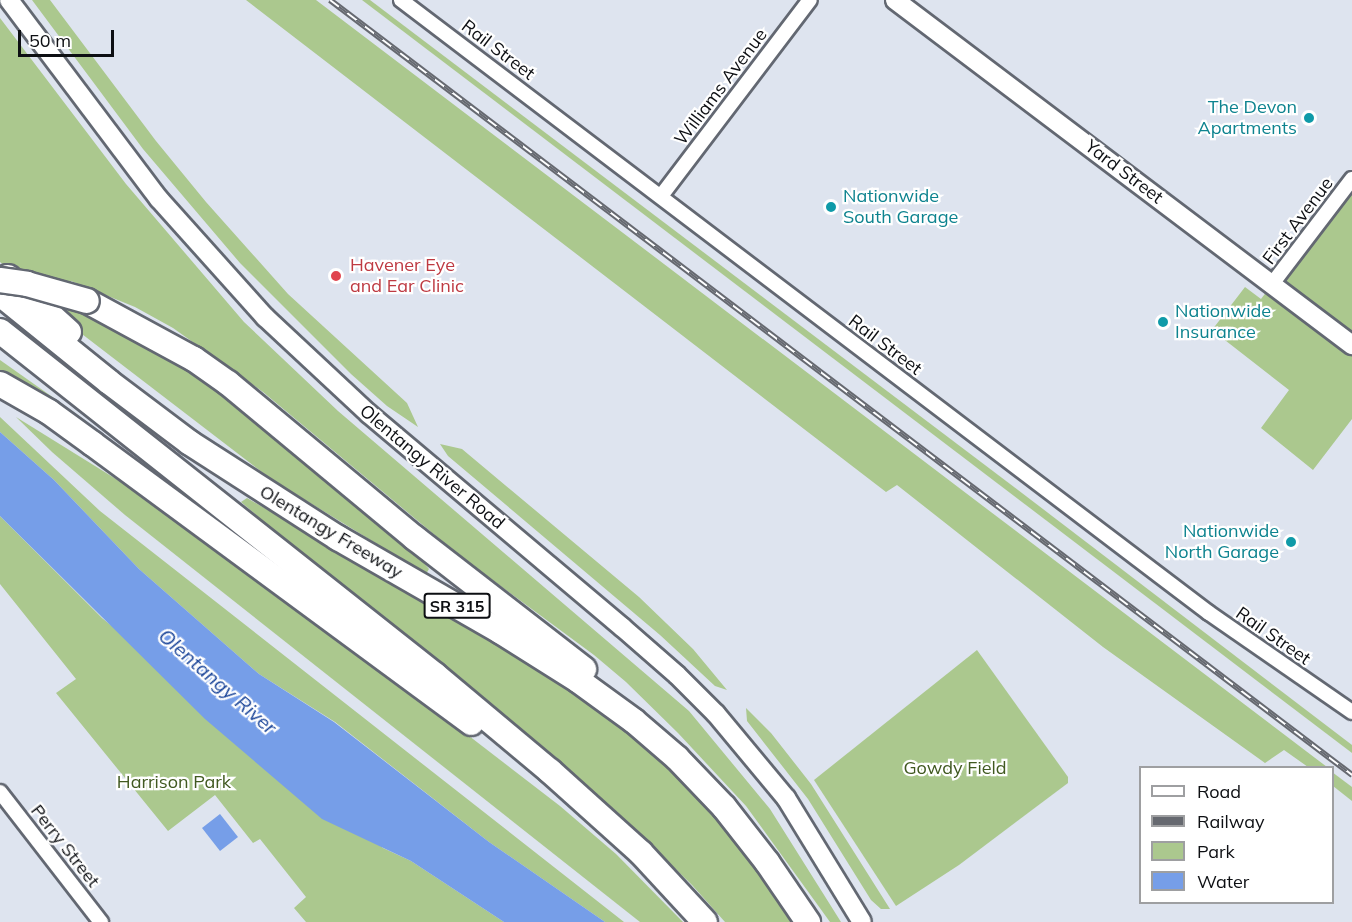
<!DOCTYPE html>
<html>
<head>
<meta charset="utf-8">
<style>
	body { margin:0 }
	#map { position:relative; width:1352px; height:922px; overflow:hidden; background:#dee4ef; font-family:Mulish,sans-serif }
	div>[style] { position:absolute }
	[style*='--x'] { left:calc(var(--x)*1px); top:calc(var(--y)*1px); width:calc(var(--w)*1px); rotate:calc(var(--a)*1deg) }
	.green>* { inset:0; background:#abc88e }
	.water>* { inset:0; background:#769ee8 }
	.roads { filter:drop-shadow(2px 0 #636872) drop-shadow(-2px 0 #636872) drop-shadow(0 2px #636872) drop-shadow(0 -2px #636872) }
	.street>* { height:14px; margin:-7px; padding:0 7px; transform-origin:7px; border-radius:7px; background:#fff }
	.secondary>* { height:18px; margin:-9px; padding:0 9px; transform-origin:9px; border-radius:9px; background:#fff }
	.highway>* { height:24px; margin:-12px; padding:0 12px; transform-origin:12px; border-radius:12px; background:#fff }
	.rail>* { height:6px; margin-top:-3px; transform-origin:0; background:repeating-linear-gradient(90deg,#fff 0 11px,#666970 0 22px); box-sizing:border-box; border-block:2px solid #666970 }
	.bridges { filter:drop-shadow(2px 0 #636872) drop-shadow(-2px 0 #636872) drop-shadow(0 2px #636872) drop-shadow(0 -2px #636872) }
	.highway-bridge>* { height:24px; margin:-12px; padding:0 12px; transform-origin:12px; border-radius:12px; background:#fff }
	.dots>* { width:16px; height:16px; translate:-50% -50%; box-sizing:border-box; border:3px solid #fff; border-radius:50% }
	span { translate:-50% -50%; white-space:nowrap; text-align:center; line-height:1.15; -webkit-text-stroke:4.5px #fff; paint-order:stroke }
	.shield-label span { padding:2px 4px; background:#fff; border:2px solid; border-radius:4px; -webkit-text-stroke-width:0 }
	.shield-label { font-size:16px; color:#0d0f13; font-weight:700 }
	.street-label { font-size:18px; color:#0d0f13 }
	.culture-label { font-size:18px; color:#0d838f }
	.right { translate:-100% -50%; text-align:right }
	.left { translate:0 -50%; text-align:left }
	.health-label { font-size:18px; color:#be3a42 }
	.park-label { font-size:18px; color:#405920 }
	.water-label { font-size:20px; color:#184398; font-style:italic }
	.legend { position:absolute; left:1139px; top:766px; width:195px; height:138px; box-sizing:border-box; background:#fff; border:2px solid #9e9fa1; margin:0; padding:8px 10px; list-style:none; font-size:18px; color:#0d0f13 }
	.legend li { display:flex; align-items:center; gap:12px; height:30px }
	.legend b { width:30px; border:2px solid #9e9fa1 }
	.scale { position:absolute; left:18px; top:30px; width:96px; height:27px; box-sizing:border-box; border:3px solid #0d0f13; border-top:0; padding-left:8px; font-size:18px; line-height:21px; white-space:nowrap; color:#0d0f13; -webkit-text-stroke:4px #fff; paint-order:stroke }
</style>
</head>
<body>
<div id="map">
	<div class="green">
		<div style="clip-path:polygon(32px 0,50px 0,156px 141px,206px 202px,288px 294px,407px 403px,418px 427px,387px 406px,351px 374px,240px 263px,143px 149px)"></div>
		<div style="clip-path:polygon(246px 0,316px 0,1327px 767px,1308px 767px,1284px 750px,1265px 763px,1103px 647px,897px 485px,886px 492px)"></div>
		<div style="clip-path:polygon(362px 0,370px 0,1039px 506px,1352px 745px,1352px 753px)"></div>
		<div style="clip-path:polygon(0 18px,126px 184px,244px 322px,338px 411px,689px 711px,770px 809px,841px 922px,830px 922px,746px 806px,678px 733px,626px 682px,594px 655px,460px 556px,263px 392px,173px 328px,135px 307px,71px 281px,78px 310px,108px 320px,144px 338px,225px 393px,411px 548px,429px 569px,426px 574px,271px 479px,78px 331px,0 262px)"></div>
		<div style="clip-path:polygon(1352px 179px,1352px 419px,1313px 470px,1261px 428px,1289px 390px,1212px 330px,1245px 287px,1261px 299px)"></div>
		<div style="clip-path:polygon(0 360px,68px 408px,86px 421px,84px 423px,0 374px)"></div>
		<div style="clip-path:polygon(0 417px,100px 511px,624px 922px,605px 922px,489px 842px,335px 722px,259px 674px,139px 569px,54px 480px,0 432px)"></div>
		<div style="clip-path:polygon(16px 417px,124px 484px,360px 652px,560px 806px,616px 854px,683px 922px,640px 922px,125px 515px,52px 452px)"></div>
		<div style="clip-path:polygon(440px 444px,462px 449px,639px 597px,693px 649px,727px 690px,715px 686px,660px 635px,448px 456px)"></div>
		<div style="clip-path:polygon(247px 498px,505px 646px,590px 702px,656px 756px,719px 820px,738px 843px,793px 922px,725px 922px,692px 885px,615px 810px,345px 591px,241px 502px)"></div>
		<div style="clip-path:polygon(0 516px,102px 618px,383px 848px,411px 861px,504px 922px,306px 922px,294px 908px,306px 897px,260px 839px,253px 843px,215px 795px,168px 831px,56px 693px,76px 679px,0 584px)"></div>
		<div style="clip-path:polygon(977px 650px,1068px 777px,1068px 783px,959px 865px,896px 906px,814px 780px)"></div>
		<div style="clip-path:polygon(746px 708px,771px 733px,811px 784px,890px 909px,881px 909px,871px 900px,808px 799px,747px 721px)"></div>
		<div style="clip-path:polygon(1332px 772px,1352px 787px,1352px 801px,1333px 786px)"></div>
	</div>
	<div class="water">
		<div style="clip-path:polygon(0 432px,54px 480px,139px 569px,259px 674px,334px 722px,489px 842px,605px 922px,504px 922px,411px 861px,322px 819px,205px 719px,0 516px)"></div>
		<div style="clip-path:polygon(220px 814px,238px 837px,220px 851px,202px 828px)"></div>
	</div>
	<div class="roads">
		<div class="street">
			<div style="--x:401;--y:0;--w:1014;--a:37.19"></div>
			<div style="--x:1209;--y:613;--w:174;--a:34.7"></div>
			<div style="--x:661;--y:196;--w:246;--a:-52.8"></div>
			<div style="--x:1272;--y:284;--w:132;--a:-52.7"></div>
			<div style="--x:0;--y:792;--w:165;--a:52.2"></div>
		</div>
		<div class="secondary">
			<div style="--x:9;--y:0;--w:249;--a:53"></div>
			<div style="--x:159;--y:199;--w:159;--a:48.1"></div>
			<div style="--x:265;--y:317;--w:142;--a:43"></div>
			<div style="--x:369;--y:414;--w:331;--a:40.1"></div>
			<div style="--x:622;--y:627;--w:73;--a:41.1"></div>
			<div style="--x:677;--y:675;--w:55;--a:45"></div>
			<div style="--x:716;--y:714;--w:109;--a:50.2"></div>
			<div style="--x:786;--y:798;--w:145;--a:58.5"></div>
			<div style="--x:895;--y:0;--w:573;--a:37.05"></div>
		</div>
		<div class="highway">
			<div style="--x:8;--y:277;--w:82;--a:42"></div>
			<div style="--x:0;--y:294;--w:140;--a:38.9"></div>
			<div style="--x:109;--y:382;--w:101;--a:37"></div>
			<div style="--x:190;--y:443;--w:176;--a:32.7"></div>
			<div style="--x:338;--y:538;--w:187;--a:29.9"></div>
			<div style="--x:500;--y:631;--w:93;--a:32.3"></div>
			<div style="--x:579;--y:681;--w:68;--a:36"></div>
			<div style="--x:634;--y:721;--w:57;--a:40.7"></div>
			<div style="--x:677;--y:758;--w:68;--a:46.2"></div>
			<div style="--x:724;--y:807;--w:70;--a:52"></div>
			<div style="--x:767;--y:862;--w:73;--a:55.7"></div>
			<div style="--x:87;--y:301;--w:122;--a:28.5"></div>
			<div style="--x:194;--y:359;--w:42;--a:35.2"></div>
			<div style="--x:228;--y:383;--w:243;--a:39.7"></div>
			<div style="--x:415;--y:538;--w:214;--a:37.8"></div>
			<div style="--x:0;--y:331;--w:555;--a:38.34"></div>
			<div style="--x:435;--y:675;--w:150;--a:39.9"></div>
			<div style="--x:550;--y:771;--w:122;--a:42"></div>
			<div style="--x:641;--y:853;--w:94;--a:47.2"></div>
			<div style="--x:0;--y:384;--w:56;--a:29.7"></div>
			<div style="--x:49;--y:412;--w:54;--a:36"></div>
			<div style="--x:93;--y:444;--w:470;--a:36.4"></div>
		</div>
	</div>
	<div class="rail">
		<div style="--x:330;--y:0;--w:1283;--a:37.17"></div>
	</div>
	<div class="bridges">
		<div class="highway-bridge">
			<div style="--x:0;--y:280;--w:27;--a:8"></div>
			<div style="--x:27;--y:284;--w:62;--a:15.8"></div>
		</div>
	</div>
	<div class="dots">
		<div style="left:1309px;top:118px;background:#0f9aa8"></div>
		<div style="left:831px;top:207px;background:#0f9aa8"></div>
		<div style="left:336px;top:276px;background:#e0444e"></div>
		<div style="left:1163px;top:322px;background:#0f9aa8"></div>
		<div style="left:1291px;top:542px;background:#0f9aa8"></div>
	</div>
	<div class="shield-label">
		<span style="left:457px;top:606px">SR 315</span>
	</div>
	<div class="street-label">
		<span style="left:498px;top:50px;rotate:37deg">Rail Street</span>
		<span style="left:721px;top:87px;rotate:-53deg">Williams Avenue</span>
		<span style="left:1124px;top:172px;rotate:37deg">Yard Street</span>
		<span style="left:1298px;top:221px;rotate:-53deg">First Avenue</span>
		<span style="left:885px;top:345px;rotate:37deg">Rail Street</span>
		<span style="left:432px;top:467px;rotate:40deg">Olentangy River Road</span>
		<span style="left:331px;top:532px;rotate:31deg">Olentangy Freeway</span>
		<span style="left:1273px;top:636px;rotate:35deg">Rail Street</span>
		<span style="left:65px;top:846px;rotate:52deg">Perry Street</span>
	</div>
	<div class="culture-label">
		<span class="right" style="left:1297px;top:118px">The Devon<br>Apartments</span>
		<span class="left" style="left:843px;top:207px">Nationwide<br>South Garage</span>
		<span class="left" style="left:1175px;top:322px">Nationwide<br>Insurance</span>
		<span class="right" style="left:1279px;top:542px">Nationwide<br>North Garage</span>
	</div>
	<div class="health-label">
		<span class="left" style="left:350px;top:276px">Havener Eye<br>and Ear Clinic</span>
	</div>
	<div class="park-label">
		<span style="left:955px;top:768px">Gowdy Field</span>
		<span style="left:174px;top:782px">Harrison Park</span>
	</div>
	<div class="water-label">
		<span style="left:218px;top:681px;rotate:41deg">Olentangy River</span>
	</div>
	<ul class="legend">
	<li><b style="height:8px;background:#fff"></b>Road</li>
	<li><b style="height:8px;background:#666970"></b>Railway</li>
	<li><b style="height:16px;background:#abc88e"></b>Park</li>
	<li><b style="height:16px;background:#769ee8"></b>Water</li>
	</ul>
	<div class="scale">50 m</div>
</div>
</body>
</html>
